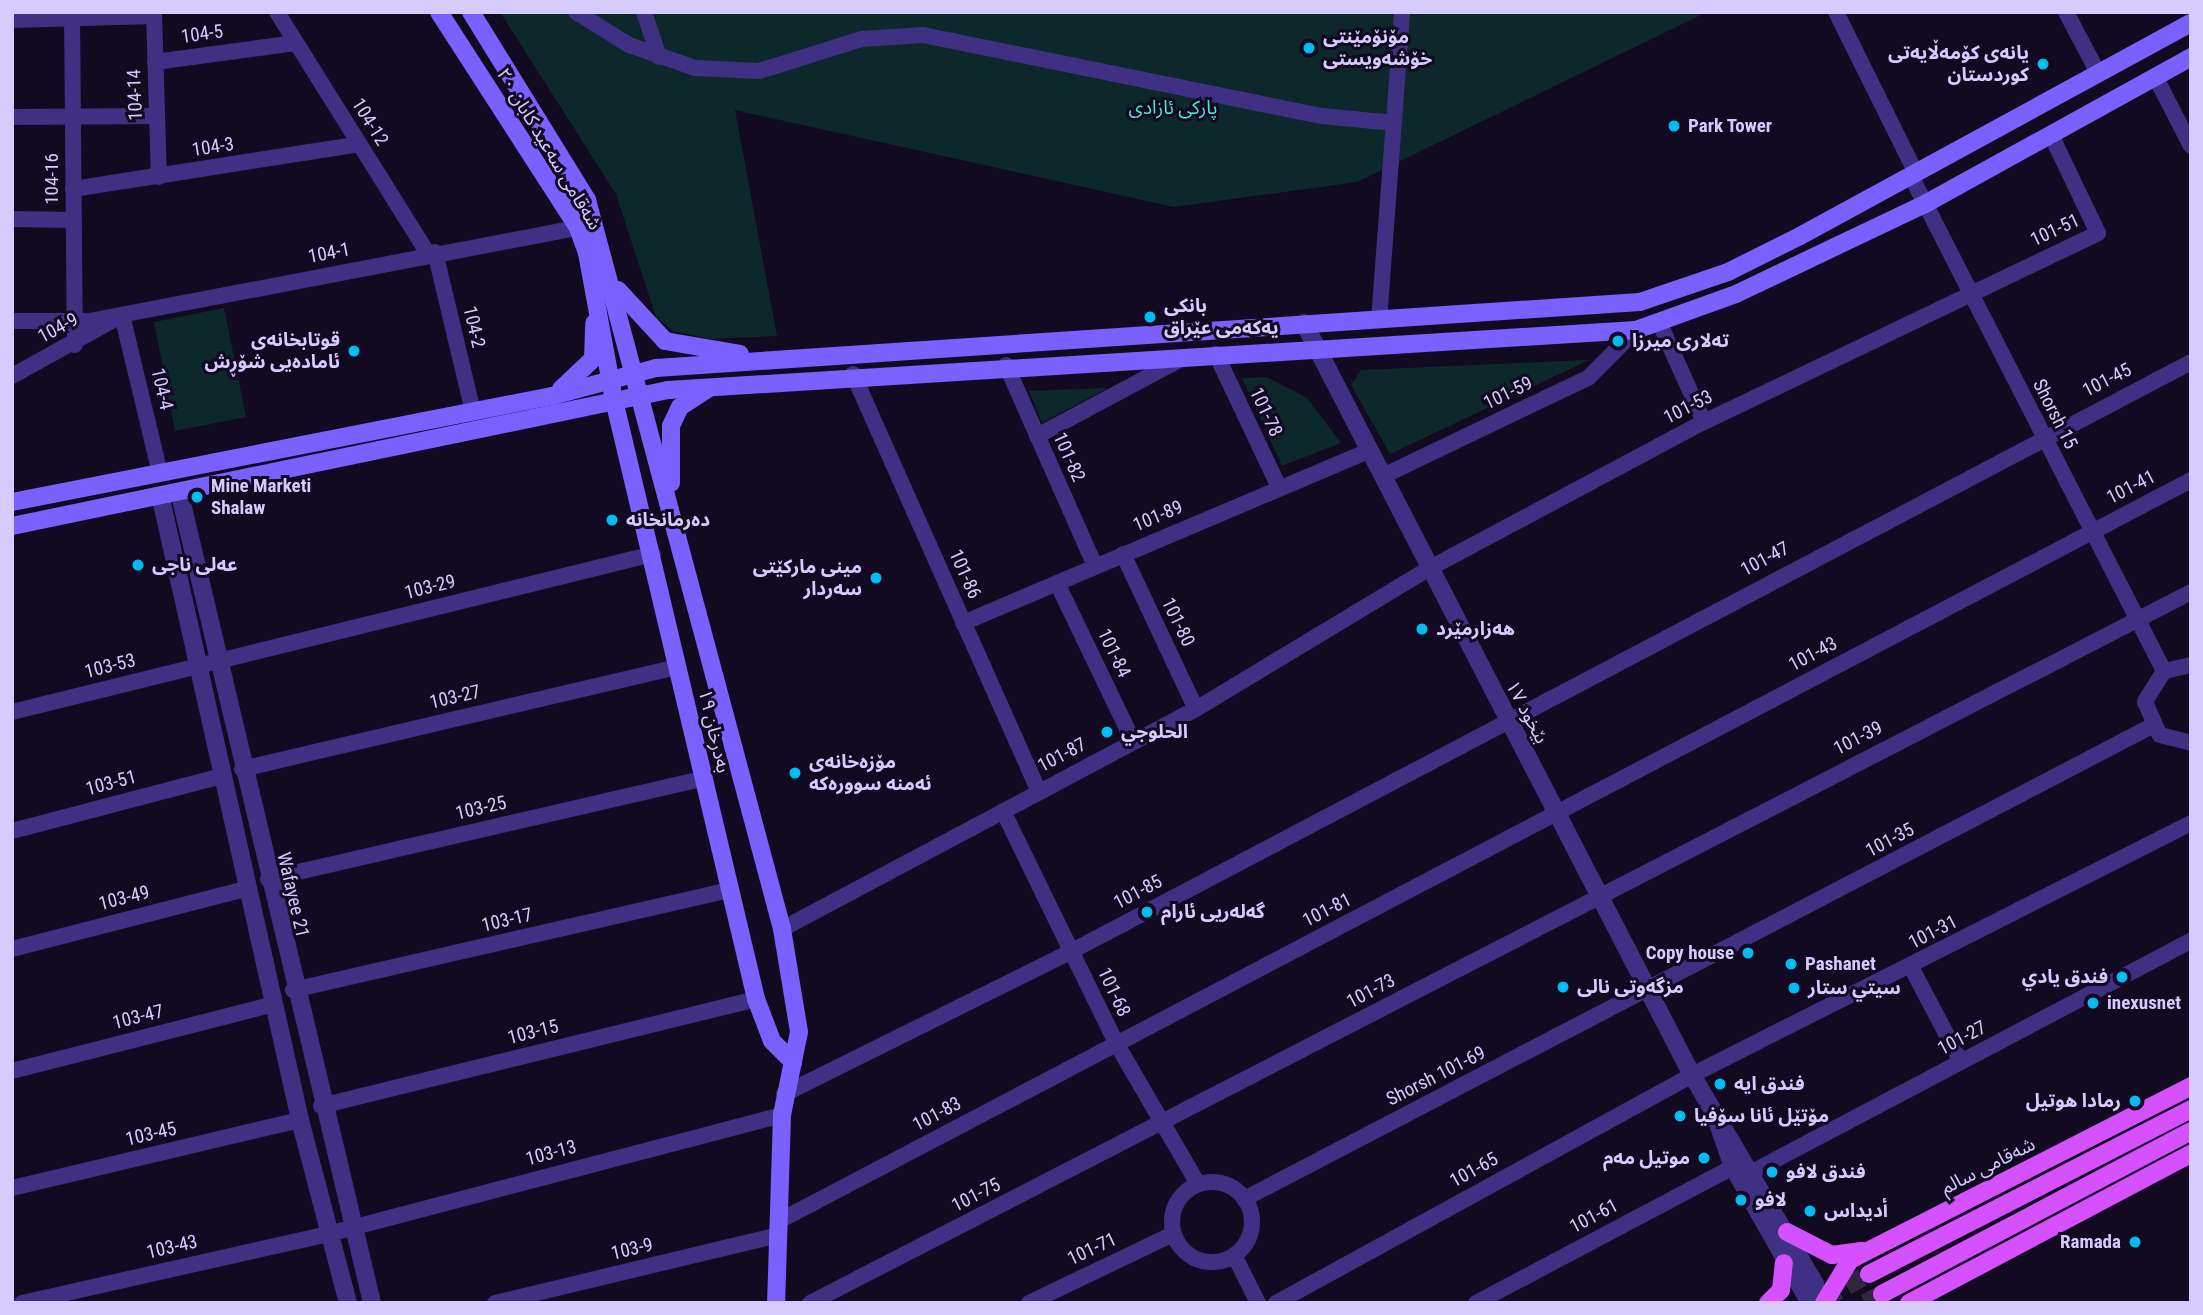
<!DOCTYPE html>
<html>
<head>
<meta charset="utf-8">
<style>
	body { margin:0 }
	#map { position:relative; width:2203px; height:1315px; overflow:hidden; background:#110a20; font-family:"Roboto Condensed","Noto Sans Arabic",sans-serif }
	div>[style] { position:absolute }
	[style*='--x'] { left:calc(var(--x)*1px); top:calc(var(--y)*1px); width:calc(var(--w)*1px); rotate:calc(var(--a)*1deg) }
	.green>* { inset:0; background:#0d282b }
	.primary-tunnel>* { height:18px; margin-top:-9px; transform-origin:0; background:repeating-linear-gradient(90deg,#2f2741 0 18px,transparent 0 27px) }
	.minor>* { height:16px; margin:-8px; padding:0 8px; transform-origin:8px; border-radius:8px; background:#3f3084 }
	.minor>.ring { margin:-8px; padding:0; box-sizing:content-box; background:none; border:16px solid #3f3084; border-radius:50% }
	.tertiary>* { height:18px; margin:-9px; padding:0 9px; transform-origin:9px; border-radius:9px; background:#3f3084 }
	.secondary>* { height:18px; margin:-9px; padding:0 9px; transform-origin:9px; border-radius:9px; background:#7a61ff }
	.primary>* { height:18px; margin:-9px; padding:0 9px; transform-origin:9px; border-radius:9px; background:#d551ff }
	.dots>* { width:19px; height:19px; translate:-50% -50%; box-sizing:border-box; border:4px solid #110a20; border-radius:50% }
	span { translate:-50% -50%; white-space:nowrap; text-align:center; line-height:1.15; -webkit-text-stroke:6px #110a20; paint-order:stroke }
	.street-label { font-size:19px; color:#d7caff }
	.poi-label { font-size:19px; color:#d7caff; font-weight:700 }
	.left { translate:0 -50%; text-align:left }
	.right { translate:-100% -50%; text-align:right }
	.park-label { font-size:19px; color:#4aebd8 }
	.frame { position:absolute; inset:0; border:14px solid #d7caff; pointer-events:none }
</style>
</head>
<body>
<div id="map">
	<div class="green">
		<div style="clip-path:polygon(500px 12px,1707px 12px,1357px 182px,1174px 207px,735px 110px,777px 336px,710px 339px,673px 331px,656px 317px,616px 194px)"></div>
		<div style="clip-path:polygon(224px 308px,246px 417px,175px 431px,154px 322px)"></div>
		<div style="clip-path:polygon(1589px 360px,1390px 454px,1351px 385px,1361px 370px)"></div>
		<div style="clip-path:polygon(1267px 377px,1307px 398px,1341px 443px,1282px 466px,1242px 378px)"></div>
		<div style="clip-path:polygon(1108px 388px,1042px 423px,1029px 391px)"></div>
	</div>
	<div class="primary-tunnel">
		<div style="--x:1823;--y:1299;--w:52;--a:-28.5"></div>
		<div style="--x:1865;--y:1303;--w:19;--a:-28"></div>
	</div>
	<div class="minor">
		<div style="--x:72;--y:12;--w:333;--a:89.5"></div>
		<div style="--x:154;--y:12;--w:165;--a:88.3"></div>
		<div style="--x:277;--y:12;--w:285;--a:58"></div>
		<div style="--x:576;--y:12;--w:62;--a:31.9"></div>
		<div style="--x:629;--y:45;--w:70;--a:19.2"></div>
		<div style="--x:695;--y:68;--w:64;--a:2.7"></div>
		<div style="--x:759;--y:71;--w:108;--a:-17.3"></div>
		<div style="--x:862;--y:39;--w:61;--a:-3.8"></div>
		<div style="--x:923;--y:35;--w:407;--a:11.5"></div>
		<div style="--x:1322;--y:116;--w:72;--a:5.6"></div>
		<div style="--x:644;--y:12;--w:47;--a:71.6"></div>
		<div style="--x:1836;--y:12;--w:180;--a:63.6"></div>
		<div style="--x:2066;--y:12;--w:69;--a:62.3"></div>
		<div style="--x:12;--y:20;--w:142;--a:-1.6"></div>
		<div style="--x:155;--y:62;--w:142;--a:-7.7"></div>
		<div style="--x:2156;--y:78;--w:76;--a:62.8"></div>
		<div style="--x:12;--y:117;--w:145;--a:-0.4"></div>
		<div style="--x:1911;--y:176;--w:556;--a:62.93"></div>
		<div style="--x:73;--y:189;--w:290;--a:-8.9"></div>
		<div style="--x:12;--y:219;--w:61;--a:0.9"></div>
		<div style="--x:435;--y:252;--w:163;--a:76.6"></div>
		<div style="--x:1379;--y:320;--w:309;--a:-85.7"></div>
		<div style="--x:12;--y:321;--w:77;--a:0"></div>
		<div style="--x:89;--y:321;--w:498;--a:-10.8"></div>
		<div style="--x:1660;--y:324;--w:107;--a:65.8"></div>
		<div style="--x:1216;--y:354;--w:147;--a:64.7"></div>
		<div style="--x:1006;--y:365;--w:220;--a:66.1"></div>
		<div style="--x:853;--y:374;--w:457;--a:66"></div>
		<div style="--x:12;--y:376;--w:126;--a:-29"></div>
		<div style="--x:122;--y:315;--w:163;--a:76.5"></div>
		<div style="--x:1037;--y:436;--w:166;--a:-28.1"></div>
		<div style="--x:1383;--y:476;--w:227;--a:-25.6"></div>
		<div style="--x:1588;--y:378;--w:68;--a:-45"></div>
		<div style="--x:1123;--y:554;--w:171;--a:64.8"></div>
		<div style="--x:1057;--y:583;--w:175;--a:64.3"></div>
		<div style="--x:963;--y:623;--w:442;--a:-23"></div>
		<div style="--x:2191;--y:665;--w:28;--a:167"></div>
		<div style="--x:2164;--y:671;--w:36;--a:122"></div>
		<div style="--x:2145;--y:702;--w:36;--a:66"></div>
		<div style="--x:2160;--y:735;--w:32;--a:14"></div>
		<div style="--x:12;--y:712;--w:660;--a:-13.85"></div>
		<div style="--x:242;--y:769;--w:448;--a:-13.2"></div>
		<div style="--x:1003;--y:811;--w:258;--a:64"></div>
		<div style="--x:1116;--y:1043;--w:163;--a:59.8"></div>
		<div style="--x:12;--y:831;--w:216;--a:-14.7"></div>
		<div style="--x:268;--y:879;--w:448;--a:-13"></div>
		<div style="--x:782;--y:929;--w:469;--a:-28"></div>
		<div style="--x:1196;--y:709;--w:273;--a:-31.1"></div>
		<div style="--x:1430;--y:568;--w:310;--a:-28.1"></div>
		<div style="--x:1704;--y:422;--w:437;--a:-25.6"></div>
		<div style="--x:2098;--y:233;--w:109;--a:-115.6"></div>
		<div style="--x:12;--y:949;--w:242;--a:-14.4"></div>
		<div style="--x:1911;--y:967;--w:107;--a:62.2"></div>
		<div style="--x:293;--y:990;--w:449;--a:-12.9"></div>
		<div style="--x:12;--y:1071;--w:270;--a:-14.3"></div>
		<div style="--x:784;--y:1094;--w:322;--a:-26.4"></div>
		<div style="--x:1072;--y:951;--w:1265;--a:-27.76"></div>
		<div style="--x:321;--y:1106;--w:448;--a:-13.8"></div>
		<div style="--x:1754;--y:1171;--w:494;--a:-27.8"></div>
		<div class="ring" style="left:1172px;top:1182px;width:64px;height:64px"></div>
		<div style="--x:12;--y:1188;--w:296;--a:-13.3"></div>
		<div style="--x:1244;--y:1199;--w:1024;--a:-27.52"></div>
		<div style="--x:779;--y:1221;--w:1595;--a:-27.69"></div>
		<div style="--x:1234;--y:1255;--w:54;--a:63.4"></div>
		<div style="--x:22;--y:1303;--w:318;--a:-12.7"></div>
		<div style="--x:332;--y:1233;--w:465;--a:-14.7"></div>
		<div style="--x:495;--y:1303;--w:292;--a:-13.5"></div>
		<div style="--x:810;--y:1303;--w:1553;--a:-27.24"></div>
		<div style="--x:1029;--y:1303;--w:160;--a:-25.6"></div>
		<div style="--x:1276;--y:1303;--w:474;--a:-28.7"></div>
		<div style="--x:1692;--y:1075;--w:559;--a:-26.79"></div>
		<div style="--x:1476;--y:1303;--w:291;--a:-27.9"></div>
	</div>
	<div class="tertiary">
		<div style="--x:1304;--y:323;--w:846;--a:62.71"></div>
		<div style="--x:1692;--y:1075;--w:243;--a:59.5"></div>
		<div style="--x:1815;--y:1284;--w:19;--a:84"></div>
		<div style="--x:180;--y:495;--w:830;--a:76.63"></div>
		<div style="--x:161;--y:499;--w:636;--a:77.38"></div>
		<div style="--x:300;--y:1120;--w:189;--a:75.3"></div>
		<div style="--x:1716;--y:1118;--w:52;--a:70.9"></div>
		<div style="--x:1733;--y:1167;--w:156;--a:60.5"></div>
	</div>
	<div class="secondary">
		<div style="--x:439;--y:12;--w:257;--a:57.2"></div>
		<div style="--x:578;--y:228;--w:27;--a:70"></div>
		<div style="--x:587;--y:253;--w:149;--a:79.6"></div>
		<div style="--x:614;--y:400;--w:616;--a:76.66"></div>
		<div style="--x:756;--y:999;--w:45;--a:69.1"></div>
		<div style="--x:772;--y:1041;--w:30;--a:45"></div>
		<div style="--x:471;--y:12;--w:221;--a:58.3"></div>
		<div style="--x:587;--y:200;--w:755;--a:75.02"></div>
		<div style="--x:782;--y:929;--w:104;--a:80.6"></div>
		<div style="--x:799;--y:1032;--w:85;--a:101.6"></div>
		<div style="--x:782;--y:1115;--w:188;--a:91.8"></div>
		<div style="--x:618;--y:290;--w:69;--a:47.3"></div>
		<div style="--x:665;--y:341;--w:76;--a:9.8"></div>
		<div style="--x:561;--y:389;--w:44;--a:-43.2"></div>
		<div style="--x:593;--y:359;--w:36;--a:-88"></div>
		<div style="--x:671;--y:483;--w:57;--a:-90"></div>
		<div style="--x:671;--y:426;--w:21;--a:-65"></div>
		<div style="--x:680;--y:407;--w:33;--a:-33"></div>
		<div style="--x:12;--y:502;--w:550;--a:-11.11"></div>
		<div style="--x:552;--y:396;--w:108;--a:-15.1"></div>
		<div style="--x:656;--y:368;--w:986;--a:-3.84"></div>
		<div style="--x:1640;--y:302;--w:93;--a:-18.8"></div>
		<div style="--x:1728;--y:272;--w:80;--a:-26.6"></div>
		<div style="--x:1800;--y:236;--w:445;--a:-28.6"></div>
		<div style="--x:12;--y:526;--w:670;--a:-11.71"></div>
		<div style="--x:668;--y:390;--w:970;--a:-3.55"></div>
		<div style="--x:1636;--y:330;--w:106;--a:-19.8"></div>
		<div style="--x:1736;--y:294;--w:209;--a:-25.5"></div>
		<div style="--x:1925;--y:204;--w:304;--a:-28.9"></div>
	</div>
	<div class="primary">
		<div style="--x:1787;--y:1232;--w:51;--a:27.1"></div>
		<div style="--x:1832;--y:1255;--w:30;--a:-8"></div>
		<div style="--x:1869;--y:1274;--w:362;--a:-27.1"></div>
		<div style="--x:1882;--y:1294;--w:349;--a:-27.8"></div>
		<div style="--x:1768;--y:1303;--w:18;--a:-45"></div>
		<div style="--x:1781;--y:1290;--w:27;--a:-84"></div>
		<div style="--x:1824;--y:1303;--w:50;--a:-58.8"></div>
		<div style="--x:1850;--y:1260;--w:383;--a:-27"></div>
		<div style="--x:1909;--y:1303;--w:319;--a:-27.9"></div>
	</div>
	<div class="dots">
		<div style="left:1309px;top:48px;background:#00bcf5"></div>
		<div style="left:2043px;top:64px;background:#00bcf5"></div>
		<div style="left:1674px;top:126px;background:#00bcf5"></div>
		<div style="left:1150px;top:317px;background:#00bcf5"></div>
		<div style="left:1618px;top:341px;background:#00bcf5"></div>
		<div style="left:354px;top:351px;background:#00bcf5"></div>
		<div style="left:197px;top:497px;background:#00bcf5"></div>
		<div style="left:612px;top:520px;background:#00bcf5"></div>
		<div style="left:138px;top:565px;background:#00bcf5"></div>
		<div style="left:876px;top:578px;background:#00bcf5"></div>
		<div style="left:1422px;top:629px;background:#00bcf5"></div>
		<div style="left:1107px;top:732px;background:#00bcf5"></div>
		<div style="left:795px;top:773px;background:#00bcf5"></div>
		<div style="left:1147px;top:912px;background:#00bcf5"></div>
		<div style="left:1748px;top:953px;background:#00bcf5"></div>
		<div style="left:1791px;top:964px;background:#00bcf5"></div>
		<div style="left:2122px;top:977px;background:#00bcf5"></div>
		<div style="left:1563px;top:987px;background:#00bcf5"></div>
		<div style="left:1794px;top:988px;background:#00bcf5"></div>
		<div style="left:2093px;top:1003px;background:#00bcf5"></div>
		<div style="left:1720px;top:1084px;background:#00bcf5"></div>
		<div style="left:2135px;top:1101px;background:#00bcf5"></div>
		<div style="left:1680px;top:1116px;background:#00bcf5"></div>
		<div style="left:1704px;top:1158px;background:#00bcf5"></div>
		<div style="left:1772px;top:1172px;background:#00bcf5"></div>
		<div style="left:1741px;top:1200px;background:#00bcf5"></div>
		<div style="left:1810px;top:1211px;background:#00bcf5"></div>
		<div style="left:2135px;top:1242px;background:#00bcf5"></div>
	</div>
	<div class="street-label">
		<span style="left:202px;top:34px;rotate:-8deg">104-5</span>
		<span style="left:135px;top:95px;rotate:-92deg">104-14</span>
		<span style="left:370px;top:122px;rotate:58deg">104-12</span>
		<span style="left:213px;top:147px;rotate:-9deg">104-3</span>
		<span style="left:549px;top:149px;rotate:59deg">شەقامی سەعید کابان ٢٠</span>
		<span style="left:52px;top:179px;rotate:-90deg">104-16</span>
		<span style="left:2055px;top:230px;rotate:-25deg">101-51</span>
		<span style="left:329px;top:253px;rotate:-11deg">104-1</span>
		<span style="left:474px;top:327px;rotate:77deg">104-2</span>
		<span style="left:58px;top:328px;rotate:-28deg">104-9</span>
		<span style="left:2107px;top:380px;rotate:-27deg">101-45</span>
		<span style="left:162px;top:389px;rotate:77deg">104-4</span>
		<span style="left:1508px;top:393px;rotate:-26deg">101-59</span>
		<span style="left:1688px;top:407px;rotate:-27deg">101-53</span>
		<span style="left:1266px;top:412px;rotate:65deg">101-78</span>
		<span style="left:2055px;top:414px;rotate:63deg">Shorsh 15</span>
		<span style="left:1069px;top:457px;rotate:66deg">101-82</span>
		<span style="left:2131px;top:487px;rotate:-27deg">101-41</span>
		<span style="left:1158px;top:516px;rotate:-23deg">101-89</span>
		<span style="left:1765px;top:559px;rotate:-28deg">101-47</span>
		<span style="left:965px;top:574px;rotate:66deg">101-86</span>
		<span style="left:430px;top:587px;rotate:-14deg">103-29</span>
		<span style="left:1178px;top:622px;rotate:64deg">101-80</span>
		<span style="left:1114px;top:653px;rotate:64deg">101-84</span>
		<span style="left:1813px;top:654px;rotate:-28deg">101-43</span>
		<span style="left:110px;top:666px;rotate:-14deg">103-53</span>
		<span style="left:455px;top:697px;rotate:-13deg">103-27</span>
		<span style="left:1527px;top:712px;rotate:62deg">بێخود ١٧</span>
		<span style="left:714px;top:731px;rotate:77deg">بەدرخان ١٩</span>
		<span style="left:1858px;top:738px;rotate:-27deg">101-39</span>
		<span style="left:1062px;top:755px;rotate:-28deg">101-87</span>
		<span style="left:111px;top:783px;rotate:-15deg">103-51</span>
		<span style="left:481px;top:808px;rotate:-13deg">103-25</span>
		<span style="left:1890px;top:840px;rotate:-28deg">101-35</span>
		<span style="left:1138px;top:892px;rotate:-28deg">101-85</span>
		<span style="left:293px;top:895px;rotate:77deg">Wafayee 21</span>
		<span style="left:124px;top:898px;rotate:-14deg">103-49</span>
		<span style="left:1327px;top:910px;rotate:-27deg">101-81</span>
		<span style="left:507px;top:920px;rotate:-13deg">103-17</span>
		<span style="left:1933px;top:932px;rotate:-27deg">101-31</span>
		<span style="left:1371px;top:991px;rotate:-28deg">101-73</span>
		<span style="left:1114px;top:992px;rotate:65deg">101-68</span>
		<span style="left:138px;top:1017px;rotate:-14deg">103-47</span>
		<span style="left:533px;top:1032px;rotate:-14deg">103-15</span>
		<span style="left:1962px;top:1038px;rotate:-28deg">101-27</span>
		<span style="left:1436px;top:1076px;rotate:-27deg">Shorsh 101-69</span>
		<span style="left:937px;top:1114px;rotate:-28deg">101-83</span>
		<span style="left:151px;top:1134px;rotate:-13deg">103-45</span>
		<span style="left:551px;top:1153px;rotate:-15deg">103-13</span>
		<span style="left:1988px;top:1166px;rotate:-27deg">شەقامی سالم</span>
		<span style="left:1474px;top:1170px;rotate:-29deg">101-65</span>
		<span style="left:976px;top:1195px;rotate:-27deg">101-75</span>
		<span style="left:1594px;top:1216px;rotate:-28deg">101-61</span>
		<span style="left:172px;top:1247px;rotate:-13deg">103-43</span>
		<span style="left:632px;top:1249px;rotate:-13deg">103-9</span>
		<span style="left:1092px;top:1249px;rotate:-25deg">101-71</span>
	</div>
	<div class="poi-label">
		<span class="left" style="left:1323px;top:48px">مۆنۆمێنتی<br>خۆشەویستی</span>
		<span class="right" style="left:2029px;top:64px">یانەی کۆمەڵایەتی<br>کوردستان</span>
		<span class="left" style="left:1688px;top:126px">Park Tower</span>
		<span class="left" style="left:1164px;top:317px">بانکی<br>یەکەمی عێراق</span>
		<span class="right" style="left:340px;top:351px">قوتابخانەی<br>ئامادەیی شۆڕش</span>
		<span class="left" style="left:1632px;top:341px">تەلاری میرزا</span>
		<span class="left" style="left:211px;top:497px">Mine Marketi<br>Shalaw</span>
		<span class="left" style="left:626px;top:520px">دەرمانخانە</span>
		<span class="left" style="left:152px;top:565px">عەلی ناجی</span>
		<span class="right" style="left:862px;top:578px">مینی مارکێتی<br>سەردار</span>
		<span class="left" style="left:1436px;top:629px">هەزارمێرد</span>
		<span class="left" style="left:1121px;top:732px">الحلوجي</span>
		<span class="left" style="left:809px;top:773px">مۆزەخانەی<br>ئەمنە سوورەکە</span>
		<span class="left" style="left:1161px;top:912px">گەلەریی ئارام</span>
		<span class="right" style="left:1734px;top:953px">Copy house</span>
		<span class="left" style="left:1805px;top:964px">Pashanet</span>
		<span class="right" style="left:2108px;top:977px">فندق يادي</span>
		<span class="left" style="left:1577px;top:987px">مزگەوتی نالی</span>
		<span class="left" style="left:1808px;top:988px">سيتي ستار</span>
		<span class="left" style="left:2107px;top:1003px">inexusnet</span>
		<span class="left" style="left:1734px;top:1084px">فندق ايه</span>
		<span class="right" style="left:2121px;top:1101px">رمادا هوتيل</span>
		<span class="left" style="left:1694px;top:1116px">مۆتێل ئانا سۆفیا</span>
		<span class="right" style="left:1690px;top:1158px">موتیل مەم</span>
		<span class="left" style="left:1786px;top:1172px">فندق لافو</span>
		<span class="left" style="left:1755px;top:1200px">لافو</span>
		<span class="left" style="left:1824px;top:1211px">أديداس</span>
		<span class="right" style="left:2121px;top:1242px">Ramada</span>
	</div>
	<div class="park-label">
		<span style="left:1173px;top:108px">پارکی ئازادی</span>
	</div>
	<div class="frame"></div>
</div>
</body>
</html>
